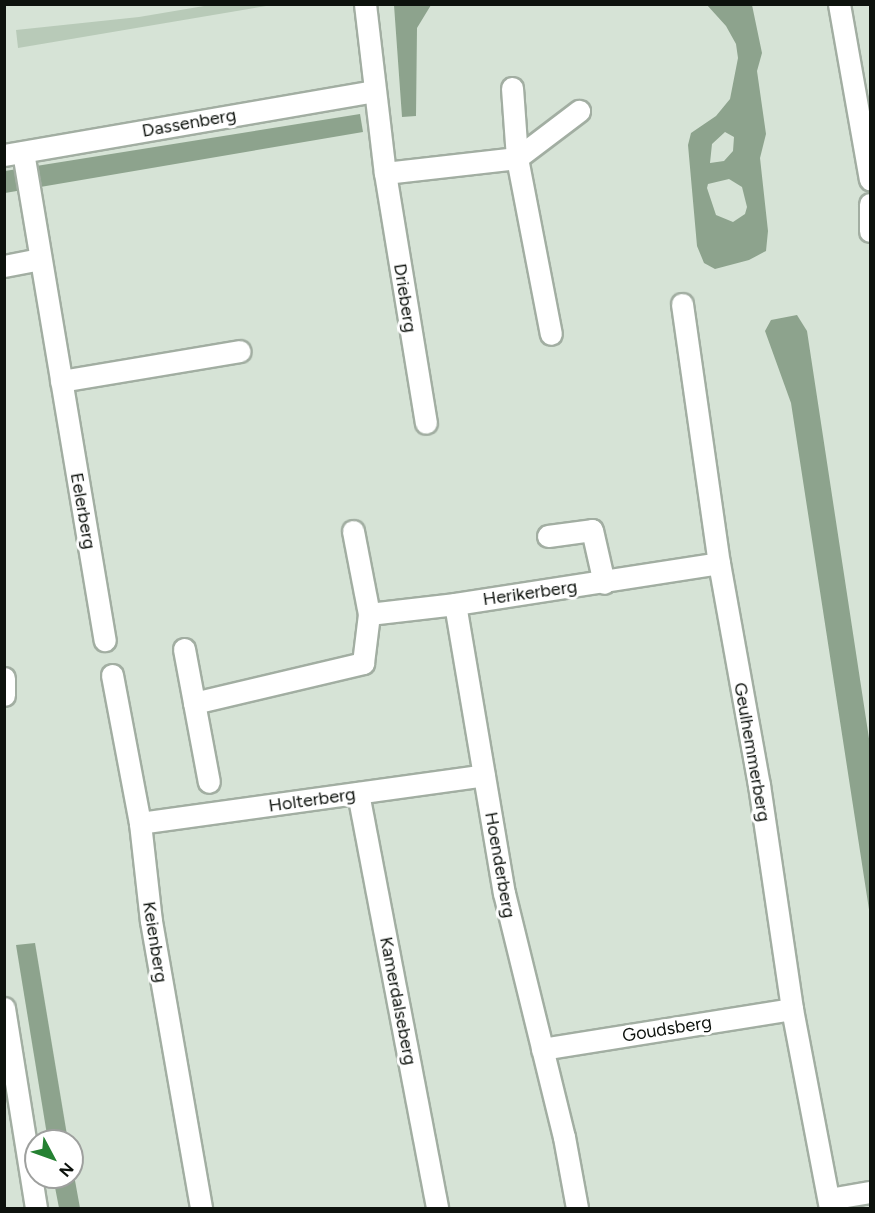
<!DOCTYPE html>
<html>
<head>
<meta charset="utf-8">
<style>
	body { margin:0 }
	#map { position:relative; width:875px; height:1213px; overflow:hidden; background:#d6e3d6; font-family:Figtree,sans-serif }
	div>[style] { position:absolute }
	[style*='--x'] { left:calc(var(--x)*1px); top:calc(var(--y)*1px); width:calc(var(--w)*1px); rotate:calc(var(--a)*1deg) }
	.green>* { inset:0; background:#b8cab8 }
	.water>* { inset:0; background:#8da38d }
	.roads { filter:drop-shadow(2px 0 #a2aea2) drop-shadow(-2px 0 #a2aea2) drop-shadow(0 2px #a2aea2) drop-shadow(0 -2px #a2aea2) }
	.street>* { height:21px; margin:-10.5px; padding:0 10.5px; transform-origin:10.5px; border-radius:10.5px; background:#fff }
	span { translate:-50% -50%; white-space:nowrap; text-align:center; line-height:1.15; -webkit-text-stroke:6px #fff; paint-order:stroke }
	.street-label { font-size:18px; color:#0d120d }
	.frame { position:absolute; inset:0; border:6px solid #0d120d; pointer-events:none }
	.north { position:absolute; left:24px; top:1129px; width:60px; height:60px; box-sizing:border-box; background:#fff; border:2px solid #9ea09e; border-radius:50%; rotate:131deg; font-size:16px; font-weight:700; line-height:24px; text-align:center; color:#0d120d }
	.north::after { content:''; display:block; margin:auto; width:21px; height:27px; background:#258132; clip-path:polygon(50% 0,100% 100%,50% 72%,0 100%) }
</style>
</head>
<body>
<div id="map">
	<div class="green">
		<div style="clip-path:polygon(216px 4px,272px 5px,18px 48px,16px 30px,139px 17px)"></div>
	</div>
	<div class="water">
		<div style="clip-path:polygon(394px 5px,431px 5px,417px 28px,416px 116px,402px 117px)"></div>
		<div style="clip-path:polygon(evenodd,707px 5px,752px 5px,762px 53px,757px 71px,766px 134px,760px 158px,768px 231px,766px 251px,749px 260px,715px 269px,704px 263px,697px 246px,688px 145px,691px 133px,716px 116px,730px 99px,738px 58px,736px 44px,726px 26px,707px 5px,725px 132px,734px 137px,733px 151px,724px 161px,710px 163px,712px 144px,725px 132px,707px 5px,729px 179px,742px 187px,747px 207px,745px 214px,733px 222px,716px 215px,707px 188px,708px 184px,729px 179px)"></div>
		<div style="clip-path:polygon(360px 114px,363px 132px,5px 193px,5px 171px)"></div>
		<div style="clip-path:polygon(797px 315px,807px 331px,870px 745px,870px 916px,791px 403px,765px 331px,771px 320px)"></div>
		<div style="clip-path:polygon(35px 943px,68px 1141px,48px 1141px,16px 945px)"></div>
		<div style="clip-path:polygon(72px 1164px,80px 1208px,59px 1208px,53px 1177px,72px 1177px)"></div>
	</div>
	<div class="roads">
		<div class="street">
			<div style="--x:365;--y:4;--w:170;--a:83.3"></div>
			<div style="--x:385;--y:173;--w:253;--a:80.7"></div>
			<div style="--x:839;--y:4;--w:178;--a:80"></div>
			<div style="--x:512;--y:88;--w:70;--a:85.9"></div>
			<div style="--x:517;--y:158;--w:179;--a:79.1"></div>
			<div style="--x:23;--y:152;--w:495;--a:80.5"></div>
			<div style="--x:4;--y:155;--w:375;--a:-9.8"></div>
			<div style="--x:385;--y:173;--w:133;--a:-6.5"></div>
			<div style="--x:517;--y:158;--w:78;--a:-37.2"></div>
			<div style="--x:870;--y:204;--w:27;--a:90"></div>
			<div style="--x:4;--y:266;--w:36;--a:-11"></div>
			<div style="--x:682;--y:304;--w:262;--a:81.9"></div>
			<div style="--x:719;--y:563;--w:226;--a:79.8"></div>
			<div style="--x:759;--y:785;--w:226;--a:81.6"></div>
			<div style="--x:792;--y:1009;--w:203;--a:79.2"></div>
			<div style="--x:61;--y:381;--w:181;--a:-9.5"></div>
			<div style="--x:353;--y:531;--w:85;--a:79.1"></div>
			<div style="--x:548;--y:536;--w:44;--a:-7.8"></div>
			<div style="--x:592;--y:530;--w:54;--a:77.2"></div>
			<div style="--x:455;--y:604;--w:267;--a:-8.8"></div>
			<div style="--x:184;--y:649;--w:135;--a:79.4"></div>
			<div style="--x:112;--y:675;--w:151;--a:79.3"></div>
			<div style="--x:140;--y:823;--w:99;--a:83.6"></div>
			<div style="--x:151;--y:921;--w:291;--a:80.1"></div>
			<div style="--x:4;--y:678;--w:17;--a:90"></div>
			<div style="--x:194;--y:703;--w:174;--a:-13.3"></div>
			<div style="--x:363;--y:663;--w:49;--a:-83"></div>
			<div style="--x:369;--y:614;--w:87;--a:-6.6"></div>
			<div style="--x:455;--y:604;--w:293;--a:80.4"></div>
			<div style="--x:504;--y:893;--w:251;--a:76.2"></div>
			<div style="--x:564;--y:1137;--w:72;--a:79.6"></div>
			<div style="--x:358;--y:793;--w:422;--a:79.2"></div>
			<div style="--x:140;--y:823;--w:347;--a:-7.9"></div>
			<div style="--x:4;--y:1008;--w:203;--a:80.9"></div>
			<div style="--x:542;--y:1049;--w:253;--a:-9.1"></div>
			<div style="--x:829;--y:1199;--w:42;--a:-9.7"></div>
		</div>
	</div>
	<div class="street-label">
		<span style="left:189px;top:123px;rotate:-10deg">Dassenberg</span>
		<span style="left:405px;top:298px;rotate:81deg">Drieberg</span>
		<span style="left:83px;top:511px;rotate:80deg">Eelerberg</span>
		<span style="left:530px;top:593px;rotate:-8deg">Herikerberg</span>
		<span style="left:752px;top:752px;rotate:80deg">Geulhemmerberg</span>
		<span style="left:312px;top:800px;rotate:-8deg">Holterberg</span>
		<span style="left:500px;top:865px;rotate:80deg">Hoenderberg</span>
		<span style="left:155px;top:942px;rotate:81deg">Keienberg</span>
		<span style="left:398px;top:1001px;rotate:79deg">Kamerdalseberg</span>
		<span style="left:667px;top:1029px;rotate:-9deg">Goudsberg</span>
	</div>
	<div class="frame"></div>
	<div class="north">N</div>
</div>
</body>
</html>
